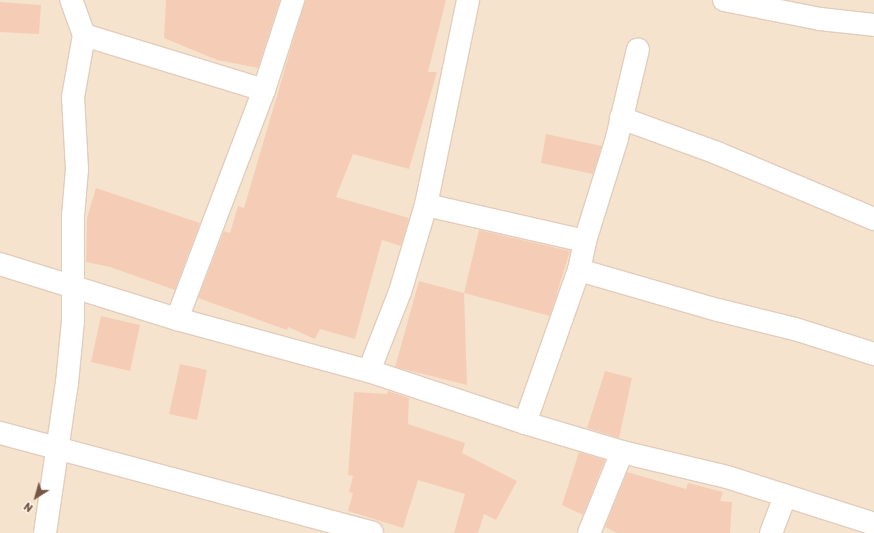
<!DOCTYPE html>
<html>
<head>
<meta charset="utf-8">
<style>
	body { margin:0 }
	#map { position:relative; width:874px; height:533px; overflow:hidden; background:#fef1e0; font-family:Rubik,sans-serif }
	div>[style] { position:absolute }
	[style*='--x'] { left:calc(var(--x)*1px); top:calc(var(--y)*1px); width:calc(var(--w)*1px); rotate:calc(var(--a)*1deg) }
	.residential>* { inset:0; background:#f6e3ce }
	.building>* { inset:0; background:#f5cdb6 }
	.roads { filter:drop-shadow(1px 0 #e2cdbc) drop-shadow(-1px 0 #e2cdbc) drop-shadow(0 1px #e2cdbc) drop-shadow(0 -1px #e2cdbc) }
	.street>* { height:22px; margin:-11px; padding:0 11px; transform-origin:11px; border-radius:11px; background:#fff }
	span { translate:-50% -50%; white-space:nowrap; text-align:center; line-height:1.15; -webkit-text-stroke:3px #fff5e8; paint-order:stroke }
	.north { position:absolute; left:16px; top:477px; width:40px; height:40px; -webkit-text-stroke:3px #fff5e8; paint-order:stroke; rotate:217deg; font-size:11px; font-weight:700; line-height:16px; text-align:center; color:#765646 }
	.north::after { content:''; display:block; margin:auto; width:14px; height:18px; background:#765646; clip-path:polygon(50% 0,100% 100%,50% 72%,0 100%) }
</style>
</head>
<body>
<div id="map">
	<div class="residential">
		<div style="clip-path:polygon(0 0,874px 0,874px 533px,0 533px)"></div>
	</div>
	<div class="building">
		<div style="clip-path:polygon(166px 0,280px 0,258px 68px,217px 60px,164px 38px)"></div>
		<div style="clip-path:polygon(305px 0,446px 0,428px 72px,437px 72px,409px 169px,353px 154px,336px 197px,409px 218px,401px 246px,382px 240px,355px 339px,320px 329px,315px 339px,288px 327px,287px 330px,198px 298px,224px 231px,230px 233px,238px 206px,244px 208px)"></div>
		<div style="clip-path:polygon(0 2px,41px 5px,39px 34px,0 32px)"></div>
		<div style="clip-path:polygon(546px 134px,602px 146px,593px 174px,541px 163px)"></div>
		<div style="clip-path:polygon(96px 188px,200px 223px,175px 290px,110px 267px,86px 262px,87px 218px)"></div>
		<div style="clip-path:polygon(479px 230px,570px 251px,550px 316px,464px 293px)"></div>
		<div style="clip-path:polygon(419px 281px,464px 293px,467px 385px,395px 367px)"></div>
		<div style="clip-path:polygon(101px 316px,140px 325px,130px 371px,91px 362px)"></div>
		<div style="clip-path:polygon(180px 364px,207px 370px,197px 420px,169px 414px)"></div>
		<div style="clip-path:polygon(605px 371px,632px 378px,619px 438px,587px 428px)"></div>
		<div style="clip-path:polygon(388px 391px,409px 398px,408px 424px,465px 443px,462px 453px,517px 481px,496px 520px,484px 514px,478px 533px,454px 533px,465px 494px,418px 480px,403px 528px,348px 511px,353px 493px,349px 492px,353px 476px,348px 475px,354px 392px,387px 394px)"></div>
		<div style="clip-path:polygon(579px 452px,605px 460px,583px 515px,562px 505px)"></div>
		<div style="clip-path:polygon(627px 472px,686px 489px,688px 483px,723px 492px,720px 501px,732px 502px,730px 533px,617px 533px,605px 527px)"></div>
	</div>
	<div class="roads">
		<div class="street">
			<div style="--x:724;--y:0;--w:98;--a:11.2"></div>
			<div style="--x:820;--y:19;--w:54;--a:6.3"></div>
			<div style="--x:84;--y:35;--w:188;--a:17"></div>
			<div style="--x:621;--y:118;--w:102;--a:20"></div>
			<div style="--x:717;--y:153;--w:170;--a:22.8"></div>
			<div style="--x:426;--y:205;--w:163;--a:12.8"></div>
			<div style="--x:0;--y:264;--w:185;--a:17.3"></div>
			<div style="--x:177;--y:319;--w:199;--a:15.2"></div>
			<div style="--x:369;--y:371;--w:164;--a:18.4"></div>
			<div style="--x:525;--y:423;--w:101;--a:16.6"></div>
			<div style="--x:622;--y:452;--w:108;--a:13.4"></div>
			<div style="--x:727;--y:477;--w:154;--a:17.7"></div>
			<div style="--x:579;--y:270;--w:145;--a:16.1"></div>
			<div style="--x:718;--y:310;--w:79;--a:13.9"></div>
			<div style="--x:795;--y:329;--w:83;--a:17.6"></div>
			<div style="--x:177;--y:319;--w:245;--a:-69.2"></div>
			<div style="--x:264;--y:90;--w:95;--a:-72.1"></div>
			<div style="--x:369;--y:371;--w:85;--a:-68.6"></div>
			<div style="--x:400;--y:292;--w:91;--a:-73.4"></div>
			<div style="--x:426;--y:205;--w:209;--a:-78.4"></div>
			<div style="--x:525;--y:423;--w:162;--a:-70.6"></div>
			<div style="--x:579;--y:270;--w:30;--a:-78"></div>
			<div style="--x:585;--y:241;--w:108;--a:-72.7"></div>
			<div style="--x:617;--y:138;--w:91;--a:-76.7"></div>
			<div style="--x:0;--y:433;--w:385;--a:15"></div>
			<div style="--x:45;--y:533;--w:152;--a:-81.7"></div>
			<div style="--x:67;--y:383;--w:62;--a:-84.5"></div>
			<div style="--x:73;--y:321;--w:105;--a:-90"></div>
			<div style="--x:73;--y:216;--w:47;--a:-85.1"></div>
			<div style="--x:77;--y:169;--w:72;--a:-93.2"></div>
			<div style="--x:73;--y:97;--w:63;--a:-79.9"></div>
			<div style="--x:84;--y:35;--w:37;--a:-110"></div>
			<div style="--x:589;--y:533;--w:87;--a:-67.8"></div>
			<div style="--x:771;--y:533;--w:40;--a:-69"></div>
		</div>
	</div>
	<div class="north">N</div>
</div>
</body>
</html>
